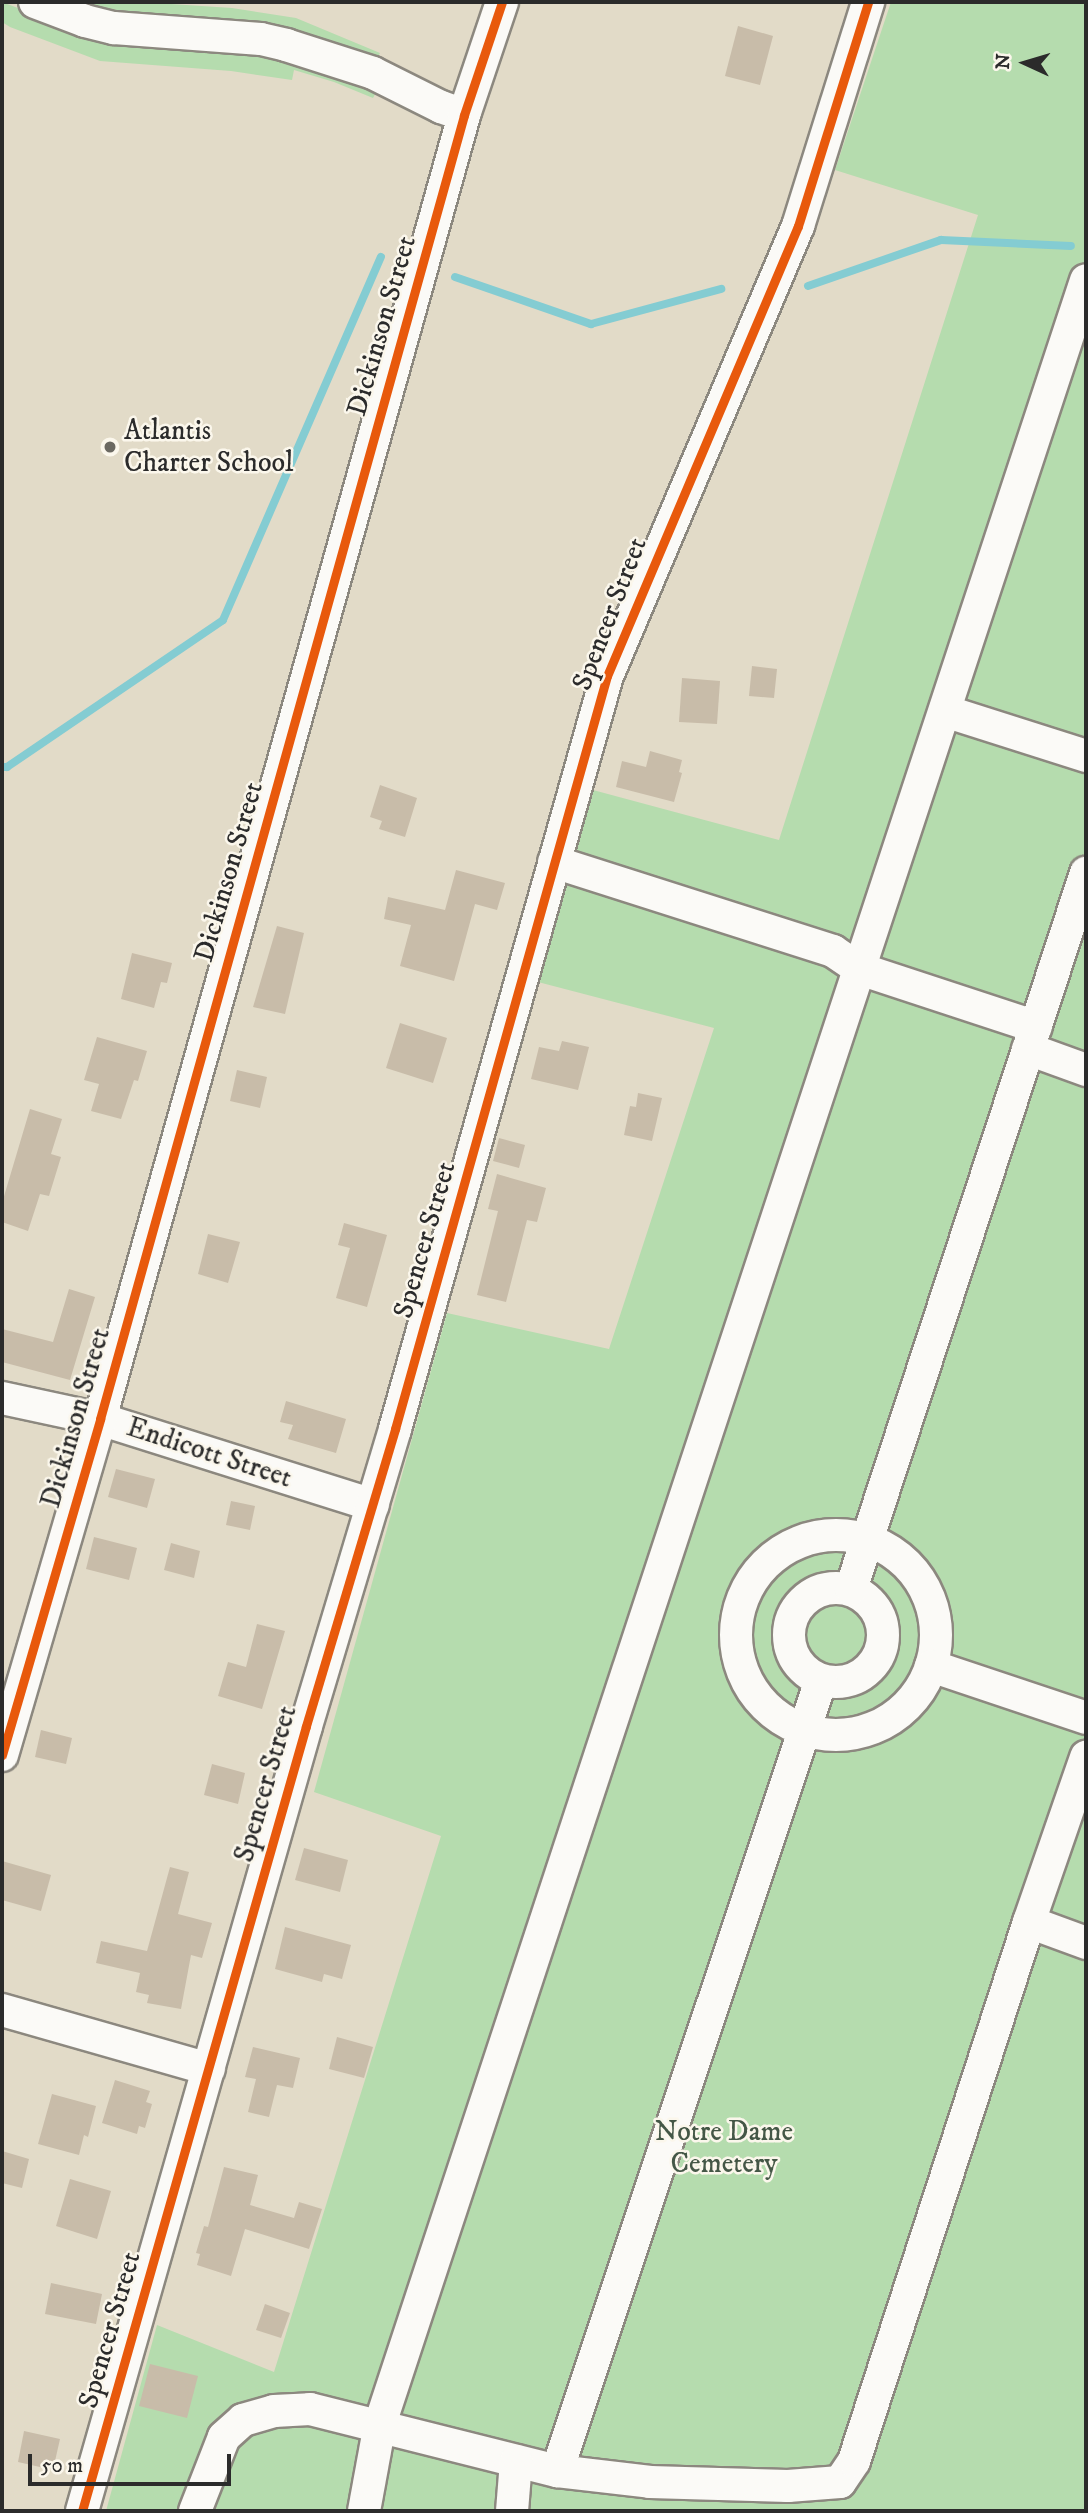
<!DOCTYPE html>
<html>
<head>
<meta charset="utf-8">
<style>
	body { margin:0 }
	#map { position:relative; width:1088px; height:2513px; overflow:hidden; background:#e2dbc8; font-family:"IM FELL DW Pica",serif }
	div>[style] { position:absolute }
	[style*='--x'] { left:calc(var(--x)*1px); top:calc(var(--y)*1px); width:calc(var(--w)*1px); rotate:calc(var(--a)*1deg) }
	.green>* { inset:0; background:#b5dcae }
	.stream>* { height:8px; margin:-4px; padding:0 4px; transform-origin:4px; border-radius:4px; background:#84ccd2 }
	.building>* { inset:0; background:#c8bca9 }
	.roads { filter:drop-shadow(2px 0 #8c887f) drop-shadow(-2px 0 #8c887f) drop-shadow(0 2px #8c887f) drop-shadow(0 -2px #8c887f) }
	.minor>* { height:32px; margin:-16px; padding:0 16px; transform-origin:16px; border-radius:16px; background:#fbfaf7 }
	.minor>.ring { margin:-16px; padding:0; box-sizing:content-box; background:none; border:32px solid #fbfaf7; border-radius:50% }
	.cycleway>* { height:9px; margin:-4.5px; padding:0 4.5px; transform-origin:4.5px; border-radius:4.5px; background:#e8590c }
	.dots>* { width:19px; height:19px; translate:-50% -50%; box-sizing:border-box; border:4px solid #fbf7ec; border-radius:50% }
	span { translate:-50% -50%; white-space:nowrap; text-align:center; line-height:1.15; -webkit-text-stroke:5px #fbf7ec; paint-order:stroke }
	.street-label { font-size:28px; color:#2b2b2b }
	.poi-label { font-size:28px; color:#2b2b2b }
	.left { translate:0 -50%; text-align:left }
	.park-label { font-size:28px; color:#445746 }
	.frame { position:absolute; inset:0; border:4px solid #2b2b2b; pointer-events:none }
	.north { position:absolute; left:990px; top:28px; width:70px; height:70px; -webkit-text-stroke:5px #fbf7ec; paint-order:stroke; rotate:274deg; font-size:19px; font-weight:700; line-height:28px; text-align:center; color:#2b2b2b }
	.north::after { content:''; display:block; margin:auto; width:24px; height:32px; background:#2b2b2b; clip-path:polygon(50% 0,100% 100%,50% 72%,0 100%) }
	.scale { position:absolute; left:28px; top:2454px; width:203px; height:32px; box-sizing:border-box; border:4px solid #2b2b2b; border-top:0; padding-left:9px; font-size:21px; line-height:24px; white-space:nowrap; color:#2b2b2b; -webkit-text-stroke:5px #fbf7ec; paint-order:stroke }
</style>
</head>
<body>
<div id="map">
	<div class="green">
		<div style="clip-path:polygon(2px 2px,113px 44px,281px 56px,378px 89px,373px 98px,334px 82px,294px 70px,292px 80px,231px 71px,100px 61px,10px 27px,2px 22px)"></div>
		<div style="clip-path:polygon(78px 2px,141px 2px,232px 8px,296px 18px,380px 53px,377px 58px,273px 26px,155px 18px)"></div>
		<div style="clip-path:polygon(891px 2px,1086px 2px,1086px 2511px,106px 2511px,157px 2325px,274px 2372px,441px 1836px,314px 1792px,447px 1313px,609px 1349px,714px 1028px,538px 982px,593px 790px,779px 840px,978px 215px,835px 170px)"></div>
	</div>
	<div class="stream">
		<div style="--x:455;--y:277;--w:144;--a:19.1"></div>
		<div style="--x:591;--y:324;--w:135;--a:-15.1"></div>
		<div style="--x:808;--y:286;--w:141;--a:-19.1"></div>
		<div style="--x:941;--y:240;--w:130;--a:2.6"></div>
		<div style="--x:2;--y:767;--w:5;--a:0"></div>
		<div style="--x:7;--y:767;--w:261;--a:-34.2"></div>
		<div style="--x:223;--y:620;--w:396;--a:-66.5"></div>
	</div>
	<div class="building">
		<div style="clip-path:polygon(738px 26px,773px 36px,760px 85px,725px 76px)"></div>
		<div style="clip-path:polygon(752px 666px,777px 669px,774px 698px,749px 696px)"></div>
		<div style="clip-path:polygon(682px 678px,720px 681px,717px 724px,679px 722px)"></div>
		<div style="clip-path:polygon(650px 751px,682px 760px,679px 772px,682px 773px,674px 802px,616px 787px,622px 761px,646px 767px)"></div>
		<div style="clip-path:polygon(380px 785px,417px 798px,405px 837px,379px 829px,382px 821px,370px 817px)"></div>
		<div style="clip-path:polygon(456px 870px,505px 883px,497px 910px,475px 904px,454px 981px,400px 966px,411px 925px,384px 919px,388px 897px,445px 910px)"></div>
		<div style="clip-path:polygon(277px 926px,304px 933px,285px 1014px,253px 1007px)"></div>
		<div style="clip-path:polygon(132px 953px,172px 963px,167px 983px,161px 982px,154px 1008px,121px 999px)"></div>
		<div style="clip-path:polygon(400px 1023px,447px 1038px,433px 1083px,386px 1068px)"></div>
		<div style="clip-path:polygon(97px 1037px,147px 1051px,138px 1081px,134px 1080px,121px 1119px,91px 1111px,99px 1084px,84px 1080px)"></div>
		<div style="clip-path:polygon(562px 1041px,589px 1047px,578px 1090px,531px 1079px,539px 1047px,559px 1051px)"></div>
		<div style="clip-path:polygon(237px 1070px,267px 1077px,260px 1108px,230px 1101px)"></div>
		<div style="clip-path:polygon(638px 1093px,662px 1098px,652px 1141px,624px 1135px,630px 1106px,636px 1107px)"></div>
		<div style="clip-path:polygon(30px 1109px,62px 1119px,51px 1154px,61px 1157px,49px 1196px,40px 1194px,28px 1231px,2px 1222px,2px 1203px)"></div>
		<div style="clip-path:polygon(499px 1138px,525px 1145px,519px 1168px,493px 1161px)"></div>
		<div style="clip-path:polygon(497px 1174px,546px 1188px,537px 1222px,527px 1220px,506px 1302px,477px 1295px,498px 1211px,488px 1209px)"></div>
		<div style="clip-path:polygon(344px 1223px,387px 1235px,367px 1307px,336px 1298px,350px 1248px,338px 1245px)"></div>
		<div style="clip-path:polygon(208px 1234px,240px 1242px,228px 1283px,198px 1274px)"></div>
		<div style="clip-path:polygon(69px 1289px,95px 1297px,70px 1380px,2px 1362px,2px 1329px,53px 1342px)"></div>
		<div style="clip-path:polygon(286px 1401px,346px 1419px,336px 1453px,288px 1439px,293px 1425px,280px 1422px)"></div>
		<div style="clip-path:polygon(116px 1469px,155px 1479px,147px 1508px,108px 1497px)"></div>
		<div style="clip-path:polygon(231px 1501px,255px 1506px,250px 1530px,226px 1525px)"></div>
		<div style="clip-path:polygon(94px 1537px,137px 1548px,129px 1580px,86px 1569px)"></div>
		<div style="clip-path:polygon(171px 1543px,200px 1551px,194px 1578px,164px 1570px)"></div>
		<div style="clip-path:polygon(257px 1624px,285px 1631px,262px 1709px,218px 1696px,228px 1662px,246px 1667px)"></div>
		<div style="clip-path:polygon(41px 1730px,72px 1738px,66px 1764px,35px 1757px)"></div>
		<div style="clip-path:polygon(212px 1764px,245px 1773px,238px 1804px,204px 1795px)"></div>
		<div style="clip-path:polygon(304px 1848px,348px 1860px,340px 1892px,295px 1880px)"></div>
		<div style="clip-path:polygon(2px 1861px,51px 1875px,41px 1911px,2px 1900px)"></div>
		<div style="clip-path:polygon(170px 1867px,189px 1872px,178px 1914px,212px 1923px,202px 1958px,191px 1955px,181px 2009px,147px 2003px,149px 1995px,136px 1992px,140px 1973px,96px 1963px,101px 1941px,147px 1951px)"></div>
		<div style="clip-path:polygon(285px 1927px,351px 1945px,342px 1979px,324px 1974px,322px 1982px,275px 1969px)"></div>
		<div style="clip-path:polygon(337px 2037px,373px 2047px,364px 2078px,329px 2069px)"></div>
		<div style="clip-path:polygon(253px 2047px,300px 2058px,293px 2088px,277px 2085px,269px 2117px,248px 2112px,256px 2079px,245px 2077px)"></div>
		<div style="clip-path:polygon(115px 2080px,150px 2091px,146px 2102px,152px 2104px,145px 2128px,139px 2126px,137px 2134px,102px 2123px)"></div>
		<div style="clip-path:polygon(52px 2094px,96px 2106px,88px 2137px,84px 2135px,79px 2155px,38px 2144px)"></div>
		<div style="clip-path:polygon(2px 2151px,29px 2159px,22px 2188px,2px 2183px)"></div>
		<div style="clip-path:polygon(224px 2167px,258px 2175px,250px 2205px,294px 2218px,299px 2202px,322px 2209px,309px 2249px,245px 2229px,231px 2276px,197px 2265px,200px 2254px,196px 2253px,204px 2226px,208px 2227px)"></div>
		<div style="clip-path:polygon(70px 2179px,111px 2191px,97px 2239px,56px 2226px)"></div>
		<div style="clip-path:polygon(51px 2283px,102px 2294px,96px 2324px,45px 2314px)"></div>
		<div style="clip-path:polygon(265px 2304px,290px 2313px,281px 2338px,256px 2330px)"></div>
		<div style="clip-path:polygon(150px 2364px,198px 2376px,187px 2418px,139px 2406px)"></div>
		<div style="clip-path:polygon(24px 2431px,60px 2439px,53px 2470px,18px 2462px)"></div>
	</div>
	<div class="roads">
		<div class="minor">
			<div style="--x:35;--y:2;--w:53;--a:20.8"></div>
			<div style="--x:85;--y:21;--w:30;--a:14"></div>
			<div style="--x:114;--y:28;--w:147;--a:4.3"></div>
			<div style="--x:261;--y:39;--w:26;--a:13"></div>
			<div style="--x:286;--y:45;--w:91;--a:17.8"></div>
			<div style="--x:373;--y:73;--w:76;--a:26.6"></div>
			<div style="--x:441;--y:107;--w:24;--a:19"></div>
			<div style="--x:945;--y:711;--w:148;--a:17.7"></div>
			<div style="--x:554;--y:862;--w:293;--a:17.7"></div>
			<div style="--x:833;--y:951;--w:32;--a:34"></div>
			<div style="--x:860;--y:969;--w:185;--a:18.2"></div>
			<div style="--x:1028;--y:1049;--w:62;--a:19.9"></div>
			<div style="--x:2;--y:1398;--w:100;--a:12.1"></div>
			<div style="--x:100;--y:1419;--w:286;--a:17.5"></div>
			<div class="ring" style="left:736px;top:1535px;width:168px;height:168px"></div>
			<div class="ring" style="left:789px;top:1588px;width:62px;height:62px"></div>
			<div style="--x:851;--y:1589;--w:754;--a:-71.83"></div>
			<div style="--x:931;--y:1666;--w:163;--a:18.5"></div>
			<div style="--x:2;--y:1755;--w:350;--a:-73.7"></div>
			<div style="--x:100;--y:1419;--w:1354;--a:-74.4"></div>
			<div style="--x:464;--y:115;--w:119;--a:-71.4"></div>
			<div style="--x:1029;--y:1922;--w:61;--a:20.2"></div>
			<div style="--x:2;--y:2010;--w:215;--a:15.9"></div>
			<div style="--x:557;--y:2471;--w:834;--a:-71.54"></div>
			<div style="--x:82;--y:2511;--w:816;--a:-74.07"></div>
			<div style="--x:306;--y:1726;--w:310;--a:-73.3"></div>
			<div style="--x:395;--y:1429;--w:782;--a:-74.28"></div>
			<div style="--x:607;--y:676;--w:489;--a:-67"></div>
			<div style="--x:798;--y:226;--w:235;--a:-72.6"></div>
			<div style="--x:195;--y:2511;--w:79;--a:-68.6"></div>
			<div style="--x:224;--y:2437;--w:25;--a:-42"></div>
			<div style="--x:243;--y:2420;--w:32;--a:-16"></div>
			<div style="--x:274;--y:2411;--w:36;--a:-3"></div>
			<div style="--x:310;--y:2409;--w:255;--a:14.1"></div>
			<div style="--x:557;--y:2471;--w:94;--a:6.7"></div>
			<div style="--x:650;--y:2482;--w:138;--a:1.7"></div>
			<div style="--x:788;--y:2486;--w:52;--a:-4.4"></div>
			<div style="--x:840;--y:2482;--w:25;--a:-56"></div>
			<div style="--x:854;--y:2461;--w:567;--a:-72.01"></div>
			<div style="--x:1029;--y:1922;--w:175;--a:-70.9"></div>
			<div style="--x:364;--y:2511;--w:88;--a:-79.6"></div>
			<div style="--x:380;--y:2424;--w:2257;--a:-71.77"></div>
			<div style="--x:512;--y:2511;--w:50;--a:-85.4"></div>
		</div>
	</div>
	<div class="cycleway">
		<div style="--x:2;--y:1755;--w:350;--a:-73.7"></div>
		<div style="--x:100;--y:1419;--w:1354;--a:-74.4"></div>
		<div style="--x:464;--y:115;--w:119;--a:-71.4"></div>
		<div style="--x:82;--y:2511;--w:816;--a:-74.07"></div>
		<div style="--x:306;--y:1726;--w:310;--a:-73.3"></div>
		<div style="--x:395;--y:1429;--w:782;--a:-74.28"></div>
		<div style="--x:607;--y:676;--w:489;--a:-67"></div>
		<div style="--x:798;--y:226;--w:235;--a:-72.6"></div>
	</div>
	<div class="dots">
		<div style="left:110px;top:447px;background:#6b6962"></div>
	</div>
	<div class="street-label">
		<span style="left:382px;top:326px;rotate:-74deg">Dickinson Street</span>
		<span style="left:610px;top:614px;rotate:-69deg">Spencer Street</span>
		<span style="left:229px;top:872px;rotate:-74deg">Dickinson Street</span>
		<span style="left:425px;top:1240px;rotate:-74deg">Spencer Street</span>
		<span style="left:76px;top:1418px;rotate:-74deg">Dickinson Street</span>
		<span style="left:209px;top:1453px;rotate:18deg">Endicott Street</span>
		<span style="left:266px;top:1784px;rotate:-74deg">Spencer Street</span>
		<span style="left:110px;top:2330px;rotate:-74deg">Spencer Street</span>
	</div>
	<div class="poi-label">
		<span class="left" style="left:124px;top:447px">Atlantis<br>Charter School</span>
	</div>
	<div class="park-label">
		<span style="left:724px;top:2148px">Notre Dame<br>Cemetery</span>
	</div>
	<div class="frame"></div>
	<div class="north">N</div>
	<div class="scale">50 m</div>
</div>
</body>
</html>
